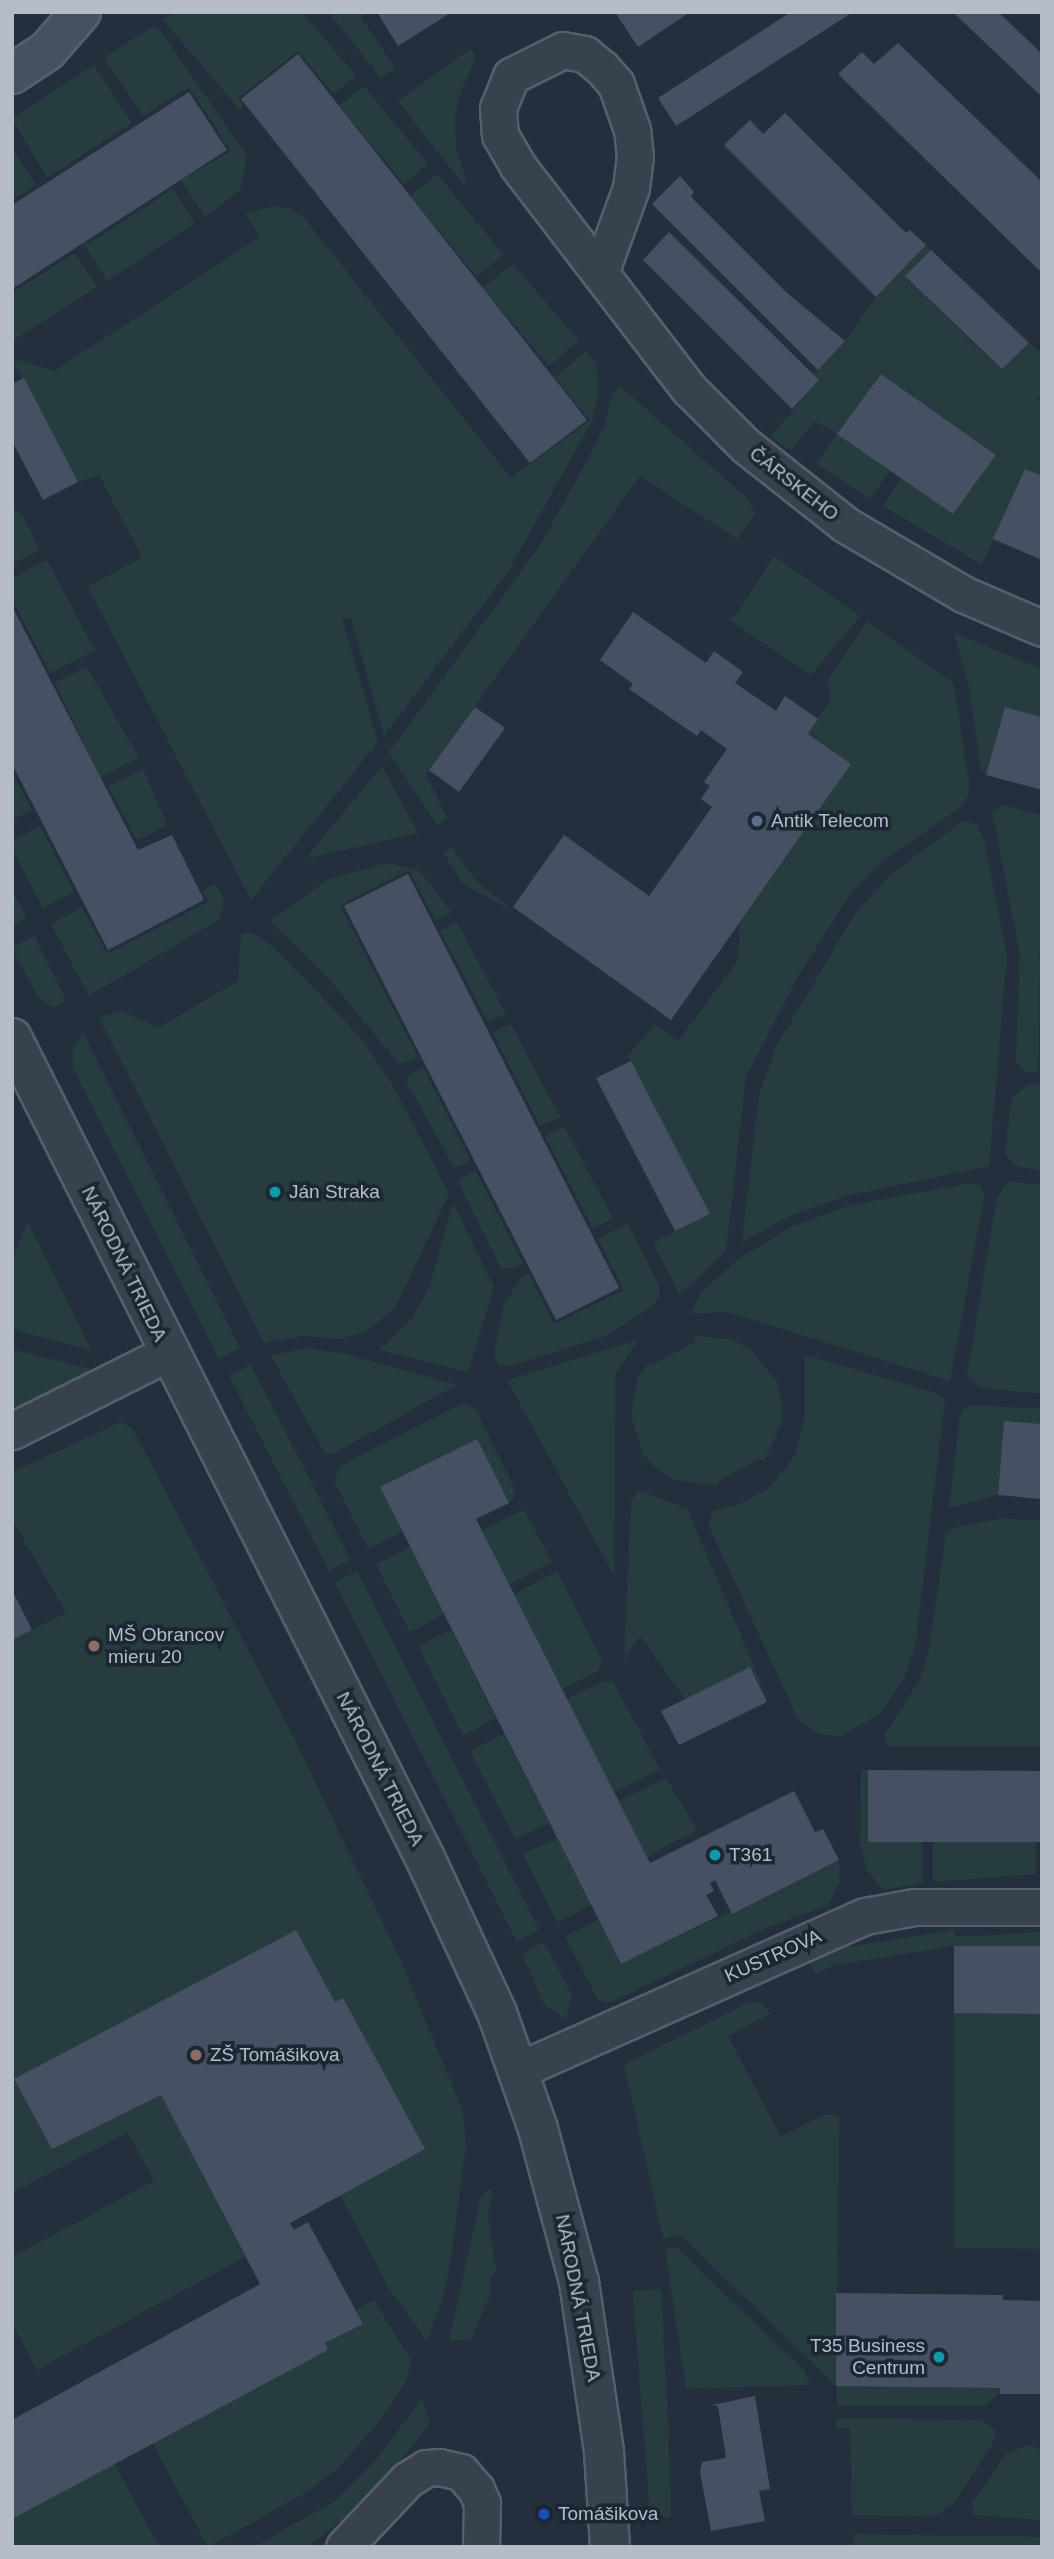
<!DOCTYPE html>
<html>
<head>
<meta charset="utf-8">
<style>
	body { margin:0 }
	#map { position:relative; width:1054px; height:2559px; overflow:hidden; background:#242f3e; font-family:Helvetica,sans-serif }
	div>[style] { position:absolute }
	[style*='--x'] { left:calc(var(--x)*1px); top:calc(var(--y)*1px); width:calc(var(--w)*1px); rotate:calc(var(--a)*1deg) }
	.green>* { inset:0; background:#263c3f }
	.building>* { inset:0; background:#455162 }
	.roads { filter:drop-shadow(2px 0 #565f6c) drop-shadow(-2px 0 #565f6c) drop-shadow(0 2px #565f6c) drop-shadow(0 -2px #565f6c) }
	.minor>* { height:35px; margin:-17.5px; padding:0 17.5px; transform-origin:17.5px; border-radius:17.5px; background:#38414e }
	.tertiary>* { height:38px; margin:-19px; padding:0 19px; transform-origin:19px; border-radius:19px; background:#38414e }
	.secondary>* { height:38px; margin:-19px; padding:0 19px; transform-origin:19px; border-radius:19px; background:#465061 }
	.dots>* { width:19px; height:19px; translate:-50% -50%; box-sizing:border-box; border:4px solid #1d2633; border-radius:50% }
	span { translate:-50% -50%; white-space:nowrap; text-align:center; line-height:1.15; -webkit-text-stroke:7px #1d2633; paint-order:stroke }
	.street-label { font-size:19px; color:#b4bcc9 }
	.poi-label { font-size:19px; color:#b4bcc9 }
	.left { translate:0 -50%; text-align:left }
	.right { translate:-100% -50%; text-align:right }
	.frame { position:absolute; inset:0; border:14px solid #b4bcc9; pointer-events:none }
</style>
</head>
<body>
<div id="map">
	<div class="green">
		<div style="clip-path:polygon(174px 12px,302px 12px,356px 76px,333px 94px,298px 51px,238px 98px,244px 106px,240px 110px,163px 20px)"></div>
		<div style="clip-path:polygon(328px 12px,367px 12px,361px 17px,395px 68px,381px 78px)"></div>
		<div style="clip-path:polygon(150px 28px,159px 29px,247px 156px,240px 190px,205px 217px,181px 180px,231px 151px,189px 87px,143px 116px,104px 58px)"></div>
		<div style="clip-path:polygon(471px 48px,476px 57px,457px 101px,455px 125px,456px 149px,467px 181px,463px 184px,398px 101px)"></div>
		<div style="clip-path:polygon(94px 65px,132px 123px,47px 178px,12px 119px)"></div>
		<div style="clip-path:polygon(364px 86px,428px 164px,404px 184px,339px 106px)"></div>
		<div style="clip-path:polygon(12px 147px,36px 185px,12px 200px)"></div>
		<div style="clip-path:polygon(437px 174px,504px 255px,476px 276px,410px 196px)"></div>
		<div style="clip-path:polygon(173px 189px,195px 223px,107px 281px,83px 243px,90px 243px)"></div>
		<div style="clip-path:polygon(275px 206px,289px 208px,305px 219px,511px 478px,590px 420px,554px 378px,586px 351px,596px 362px,598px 392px,592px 421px,509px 570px,384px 736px,351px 618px,342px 618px,378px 742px,251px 900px,88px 587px,142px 557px,99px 475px,78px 482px,14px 363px,19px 360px,54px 371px,260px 237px,245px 213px)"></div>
		<div style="clip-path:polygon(926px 245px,931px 250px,906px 277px,974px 344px,1002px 369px,1029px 343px,1042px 354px,1042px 393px,1037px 399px,1042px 404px,1042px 476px,1025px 469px,982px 565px,883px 506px,901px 478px,953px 514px,996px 455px,881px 374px,838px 434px,890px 470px,870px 499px,816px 464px,837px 434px,815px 421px,791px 450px,770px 437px,819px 380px,814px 374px,845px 341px,876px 297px)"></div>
		<div style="clip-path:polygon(75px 253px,97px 287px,12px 341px,12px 293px)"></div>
		<div style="clip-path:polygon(513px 264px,579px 341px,549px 366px,482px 288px)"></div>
		<div style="clip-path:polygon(620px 386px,749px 500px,755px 514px,737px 539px,640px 476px,426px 774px,447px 818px,437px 825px,389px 752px,539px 547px,588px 459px,605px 424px,612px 394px)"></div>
		<div style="clip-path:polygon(12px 508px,23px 516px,40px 550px,12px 564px)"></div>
		<div style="clip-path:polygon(774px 556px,860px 616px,811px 675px,728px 619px,737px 614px)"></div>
		<div style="clip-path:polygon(47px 560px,95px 651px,50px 673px,12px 599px,12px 578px)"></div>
		<div style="clip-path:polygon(867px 621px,954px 684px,970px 792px,961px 807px,888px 857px,850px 894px,796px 980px,746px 1077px,726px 1251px,680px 1295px,653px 1243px,709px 1214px,628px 1056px,655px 1024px,678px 1041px,738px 960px,740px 922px,850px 764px,808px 734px,831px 699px,827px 681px)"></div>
		<div style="clip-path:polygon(954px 633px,1042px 669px,1042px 717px,1005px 707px,986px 775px,981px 770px,969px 687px)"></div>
		<div style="clip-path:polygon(87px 667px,139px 758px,100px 778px,55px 683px)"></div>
		<div style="clip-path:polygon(382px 766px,418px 833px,310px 858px,309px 854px)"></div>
		<div style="clip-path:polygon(143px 769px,167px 825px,137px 840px,108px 786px)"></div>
		<div style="clip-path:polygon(12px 772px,32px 810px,12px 820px)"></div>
		<div style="clip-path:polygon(1004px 805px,1042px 815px,1038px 1072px,1026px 1072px,1016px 1063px,1020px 954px,992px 811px)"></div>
		<div style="clip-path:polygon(963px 821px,977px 824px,984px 840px,1007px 956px,989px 1166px,846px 1196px,790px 1216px,742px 1242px,759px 1095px,776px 1047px,855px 914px,890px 875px)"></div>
		<div style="clip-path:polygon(40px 826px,74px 892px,43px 908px,12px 848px,12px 841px)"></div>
		<div style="clip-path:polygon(452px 847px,475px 880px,514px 911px,463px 884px,443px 852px)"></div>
		<div style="clip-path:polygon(387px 863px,420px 871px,451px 912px,435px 920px,409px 870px,340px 905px,418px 1057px,404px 1063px,398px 1063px,330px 980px,270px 921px,329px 879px)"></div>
		<div style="clip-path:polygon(215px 884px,224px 900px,220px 919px,89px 996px,51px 924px,82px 907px,107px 954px,208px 902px,202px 891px)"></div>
		<div style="clip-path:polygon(12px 891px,27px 918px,12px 926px)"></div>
		<div style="clip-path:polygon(457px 922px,506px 1015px,488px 1022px,440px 931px)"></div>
		<div style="clip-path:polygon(241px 933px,253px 933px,274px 947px,361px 1038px,394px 1087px,449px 1194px,395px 1308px,367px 1331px,340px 1339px,304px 1336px,264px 1343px,99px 1017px,122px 1011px,158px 1028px,238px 981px)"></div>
		<div style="clip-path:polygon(34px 935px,64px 996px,64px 1001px,53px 1008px,38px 997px,12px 948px)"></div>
		<div style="clip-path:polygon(511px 1024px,560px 1117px,540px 1126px,493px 1033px)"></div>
		<div style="clip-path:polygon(83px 1032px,240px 1348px,219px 1359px,73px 1068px,72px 1049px)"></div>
		<div style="clip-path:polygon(423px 1067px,471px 1161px,454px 1168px,407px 1082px,409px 1075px)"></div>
		<div style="clip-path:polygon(1042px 1082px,1042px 1171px,1015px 1166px,1005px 1154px,1012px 1097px,1028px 1085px)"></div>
		<div style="clip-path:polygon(564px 1126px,613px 1218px,593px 1229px,545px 1136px)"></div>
		<div style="clip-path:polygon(476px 1171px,523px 1264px,513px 1268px,501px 1268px,459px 1184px,459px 1179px)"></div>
		<div style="clip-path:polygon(1008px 1181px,1042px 1185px,1042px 1394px,978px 1387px,967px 1376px,997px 1197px)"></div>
		<div style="clip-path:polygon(966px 1184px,980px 1185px,984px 1196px,950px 1381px,727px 1312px,691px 1314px,700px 1294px,737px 1260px,791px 1227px,851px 1205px)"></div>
		<div style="clip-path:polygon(453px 1203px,494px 1287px,468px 1372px,379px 1350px,411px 1320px,429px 1288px)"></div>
		<div style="clip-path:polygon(28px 1222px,92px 1351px,12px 1329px,12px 1260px)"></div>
		<div style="clip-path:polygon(628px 1223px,659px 1286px,659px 1297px,652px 1306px,606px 1336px,513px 1365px,498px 1365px,494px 1353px,504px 1304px,521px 1278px,529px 1274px,554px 1324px,624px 1290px,598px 1239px)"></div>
		<div style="clip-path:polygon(695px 1336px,731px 1339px,751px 1350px,777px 1382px,782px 1403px,781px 1424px,764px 1461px,759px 1459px,718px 1481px,718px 1486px,675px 1480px,656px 1468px,643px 1454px,631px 1416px,637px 1379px,649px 1362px,654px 1364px,695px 1342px)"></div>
		<div style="clip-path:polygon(638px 1340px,615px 1375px,614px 1576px,507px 1380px)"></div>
		<div style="clip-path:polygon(304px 1348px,346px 1354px,457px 1385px,335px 1453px,325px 1454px,271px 1356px)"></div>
		<div style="clip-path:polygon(12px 1349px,95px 1370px,12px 1411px)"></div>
		<div style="clip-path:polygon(805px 1355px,933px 1392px,945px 1400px,915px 1648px,904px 1678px,880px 1714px,841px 1736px,818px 1734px,798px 1719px,708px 1524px,713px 1511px,740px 1504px,770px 1487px,794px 1457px,805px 1418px)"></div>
		<div style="clip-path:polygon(251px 1365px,351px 1560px,329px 1571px,229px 1376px)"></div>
		<div style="clip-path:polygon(464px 1403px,475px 1408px,514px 1487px,514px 1498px,509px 1503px,476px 1439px,381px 1487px,402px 1532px,368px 1549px,335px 1482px,337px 1472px,344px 1464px)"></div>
		<div style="clip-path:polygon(974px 1405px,1042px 1409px,1042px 1424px,1004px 1421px,998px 1495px,949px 1508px,960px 1417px,965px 1408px)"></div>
		<div style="clip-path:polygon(121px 1422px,133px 1429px,291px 1732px,401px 1961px,463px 2112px,466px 2145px,452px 2250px,445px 2291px,427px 2341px,390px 2290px,340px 2195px,343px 1998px,335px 2002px,296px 1930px,14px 2079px,52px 2149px,161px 2095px,245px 2257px,37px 2370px,12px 2323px,12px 2257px,154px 2181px,128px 2132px,12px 2193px,12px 1640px,66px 1613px,12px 1519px,12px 1472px)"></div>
		<div style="clip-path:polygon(639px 1491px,687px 1508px,769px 1702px,750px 1667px,685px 1699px,640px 1636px,624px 1660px,631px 1501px)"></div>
		<div style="clip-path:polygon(524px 1510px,552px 1562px,509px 1585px,482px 1530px)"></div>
		<div style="clip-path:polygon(1004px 1518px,1042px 1521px,1042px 1746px,888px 1746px,884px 1736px,920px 1679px,929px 1648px,946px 1534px,953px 1528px)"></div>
		<div style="clip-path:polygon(410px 1547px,444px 1614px,410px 1632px,376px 1564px)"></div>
		<div style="clip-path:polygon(357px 1571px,539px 1930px,517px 1942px,335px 1583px)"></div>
		<div style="clip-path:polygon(557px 1571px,602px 1661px,598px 1671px,562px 1689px,514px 1595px)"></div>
		<div style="clip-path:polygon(451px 1630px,496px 1718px,463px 1736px,418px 1646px)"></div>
		<div style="clip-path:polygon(604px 1681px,613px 1682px,660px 1769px,614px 1792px,567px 1699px)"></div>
		<div style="clip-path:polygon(504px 1734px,549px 1823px,515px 1839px,470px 1751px)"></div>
		<div style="clip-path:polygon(861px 1770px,868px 1770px,868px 1841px,922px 1842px,923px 1883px,883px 1890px,867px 1870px,860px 1843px)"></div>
		<div style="clip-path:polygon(666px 1778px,697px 1830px,647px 1857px,619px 1801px)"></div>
		<div style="clip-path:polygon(557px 1838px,591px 1905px,557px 1922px,523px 1854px)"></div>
		<div style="clip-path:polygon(933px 1842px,1036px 1842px,1036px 1874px,933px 1882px)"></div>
		<div style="clip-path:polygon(839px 1860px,840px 1881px,828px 1905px,766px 1928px,609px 2003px,598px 2000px,565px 1937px,598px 1920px,621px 1964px)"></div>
		<div style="clip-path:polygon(954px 1930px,955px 1937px,1042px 1932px,1042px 2249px,954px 2248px,954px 1946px,834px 1965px,816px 1974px,809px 1963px,834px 1949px)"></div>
		<div style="clip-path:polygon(544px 1942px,572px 1996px,566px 2019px,544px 2005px,522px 1954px)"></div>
		<div style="clip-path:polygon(749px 2002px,762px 2003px,771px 2014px,728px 2036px,781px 2137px,826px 2114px,839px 2116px,836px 2386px,680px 2235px,663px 2238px,624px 2064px)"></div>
		<div style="clip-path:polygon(489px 2189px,493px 2191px,488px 2215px,496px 2270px,490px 2277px,491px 2292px,471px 2340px,449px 2341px,481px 2196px)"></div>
		<div style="clip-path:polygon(676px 2247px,804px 2370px,810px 2385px,686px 2389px,665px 2249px)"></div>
		<div style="clip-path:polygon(661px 2289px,668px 2417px,671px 2517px,650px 2517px,633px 2291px)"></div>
		<div style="clip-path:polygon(374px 2300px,411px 2360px,407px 2380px,381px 2420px,337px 2469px,307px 2492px,208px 2547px,152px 2442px,327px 2350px,325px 2343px,363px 2324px,356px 2310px)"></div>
		<div style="clip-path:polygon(837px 2386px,1000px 2388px,1000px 2394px,984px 2406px,837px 2406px)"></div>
		<div style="clip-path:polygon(422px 2398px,430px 2423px,373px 2496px,307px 2547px,254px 2547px,335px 2501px,376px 2460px)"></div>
		<div style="clip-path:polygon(837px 2418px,981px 2420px,994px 2429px,996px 2438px,954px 2503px,933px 2517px,852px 2515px,850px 2428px,835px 2428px)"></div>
		<div style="clip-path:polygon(1029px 2445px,1042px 2450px,1042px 2520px,973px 2515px,972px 2503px,1007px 2453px)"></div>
		<div style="clip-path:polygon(114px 2463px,159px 2547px,12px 2547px,12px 2519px)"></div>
		<div style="clip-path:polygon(854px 2534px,1042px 2537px,1042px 2547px,854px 2547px)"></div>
	</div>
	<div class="building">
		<div style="clip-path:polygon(377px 12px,452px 12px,398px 46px)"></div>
		<div style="clip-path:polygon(615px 12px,690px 12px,638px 47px)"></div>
		<div style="clip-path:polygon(791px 12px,853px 12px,676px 126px,658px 98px)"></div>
		<div style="clip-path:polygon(953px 12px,998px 12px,1014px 27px,1042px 54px,1042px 97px)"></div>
		<div style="clip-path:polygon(898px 43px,1042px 182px,1042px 273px,838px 74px,862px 52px,874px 64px)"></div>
		<div style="clip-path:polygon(298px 54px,587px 420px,530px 463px,241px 99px)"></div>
		<div style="clip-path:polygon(189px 92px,227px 150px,12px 289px,12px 205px)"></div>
		<div style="clip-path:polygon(785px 113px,906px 233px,910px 230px,926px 245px,876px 297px,724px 145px,750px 120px,763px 134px)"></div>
		<div style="clip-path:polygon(680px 176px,694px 192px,691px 197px,786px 292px,845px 341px,818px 370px,652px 204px)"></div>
		<div style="clip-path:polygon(669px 232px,819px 380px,792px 409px,643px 260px)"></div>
		<div style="clip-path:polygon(931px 250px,1029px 343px,1002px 369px,905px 276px)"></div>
		<div style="clip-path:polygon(881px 374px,996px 455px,953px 514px,837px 434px)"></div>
		<div style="clip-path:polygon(24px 378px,78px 482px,43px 500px,12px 441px,12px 384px)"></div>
		<div style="clip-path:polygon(1025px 469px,1042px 476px,1042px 560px,993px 539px)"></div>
		<div style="clip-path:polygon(12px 606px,138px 850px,172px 835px,204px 900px,108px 950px,12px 764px)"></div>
		<div style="clip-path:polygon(633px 612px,706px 663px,714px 651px,743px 672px,735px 683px,776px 711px,785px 696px,818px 719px,808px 734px,851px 764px,671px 1020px,513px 907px,564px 835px,649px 896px,712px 807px,701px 799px,710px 786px,704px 782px,727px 749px,701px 730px,697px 736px,629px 689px,633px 684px,600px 660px)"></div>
		<div style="clip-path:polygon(475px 707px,505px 728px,459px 792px,429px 770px)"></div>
		<div style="clip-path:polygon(1005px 707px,1042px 717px,1042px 790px,986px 775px)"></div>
		<div style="clip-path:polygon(408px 874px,619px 1288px,556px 1320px,344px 906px)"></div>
		<div style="clip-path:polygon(631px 1061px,710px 1214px,675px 1231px,596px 1078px)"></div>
		<div style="clip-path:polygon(1004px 1421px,1042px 1424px,1042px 1499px,998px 1495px)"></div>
		<div style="clip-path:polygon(477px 1439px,509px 1503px,476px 1519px,650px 1863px,794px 1791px,815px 1832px,823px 1829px,839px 1860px,732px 1914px,715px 1880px,710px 1883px,714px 1891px,706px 1895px,718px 1916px,621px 1964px,380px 1487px)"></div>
		<div style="clip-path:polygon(12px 1590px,32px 1630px,12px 1640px)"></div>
		<div style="clip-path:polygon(750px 1667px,767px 1702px,679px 1745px,661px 1711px)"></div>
		<div style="clip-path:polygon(868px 1770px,1042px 1771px,1042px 1842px,868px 1842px)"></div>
		<div style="clip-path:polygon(296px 1930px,335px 2002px,343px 1998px,425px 2149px,290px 2223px,294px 2230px,308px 2222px,363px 2324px,325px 2343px,328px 2350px,12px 2519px,12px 2420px,260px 2284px,161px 2095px,52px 2149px,14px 2079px)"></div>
		<div style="clip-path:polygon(954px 1946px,1042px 1946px,1042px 2014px,954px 2013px)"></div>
		<div style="clip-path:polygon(836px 2293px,1003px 2295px,1003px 2300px,1042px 2301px,1042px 2394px,1000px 2394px,1000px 2388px,836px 2386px)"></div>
		<div style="clip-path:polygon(755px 2396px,770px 2489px,759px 2491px,765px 2521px,711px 2531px,700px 2472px,702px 2462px,726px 2458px,718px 2406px,712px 2405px)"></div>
	</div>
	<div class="roads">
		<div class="minor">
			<div style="--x:600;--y:273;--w:90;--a:-70"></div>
			<div style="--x:631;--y:188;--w:31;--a:-83"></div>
			<div style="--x:635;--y:157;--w:27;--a:-96"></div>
			<div style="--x:632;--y:130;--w:49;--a:-109.2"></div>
			<div style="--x:616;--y:84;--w:21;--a:-131"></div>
			<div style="--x:602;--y:68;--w:22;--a:-141"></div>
			<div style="--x:585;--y:54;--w:22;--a:-170"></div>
			<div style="--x:563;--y:50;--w:58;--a:153.4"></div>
			<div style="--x:511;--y:76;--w:35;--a:112"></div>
			<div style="--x:498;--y:108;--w:27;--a:86"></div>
			<div style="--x:500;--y:135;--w:34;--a:60"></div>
			<div style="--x:517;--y:165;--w:282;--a:52.5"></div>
			<div style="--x:689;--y:389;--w:81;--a:45"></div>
			<div style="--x:746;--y:446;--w:127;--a:38.3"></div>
			<div style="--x:846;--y:525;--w:136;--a:30.5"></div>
			<div style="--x:963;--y:594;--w:86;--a:23.3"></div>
			<div style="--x:12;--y:1431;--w:174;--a:-26.6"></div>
			<div style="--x:519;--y:2070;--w:379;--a:-24"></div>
			<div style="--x:865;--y:1916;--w:50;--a:-10.4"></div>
			<div style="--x:914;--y:1907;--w:128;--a:0"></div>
			<div style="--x:344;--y:2547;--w:92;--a:-46.8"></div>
			<div style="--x:407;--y:2480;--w:22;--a:-32"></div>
			<div style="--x:426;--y:2468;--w:13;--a:-4"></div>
			<div style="--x:439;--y:2467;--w:23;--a:13"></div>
			<div style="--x:461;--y:2472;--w:23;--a:49"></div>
			<div style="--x:476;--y:2489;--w:15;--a:67"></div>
			<div style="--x:482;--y:2503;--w:44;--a:91.3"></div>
		</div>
		<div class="tertiary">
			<div style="--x:12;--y:1038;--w:918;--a:63.27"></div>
			<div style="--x:425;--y:1858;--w:171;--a:65.1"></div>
			<div style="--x:497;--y:2013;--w:123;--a:70.5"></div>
			<div style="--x:538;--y:2129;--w:158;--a:75"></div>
			<div style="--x:579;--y:2282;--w:172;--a:81.6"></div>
			<div style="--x:604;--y:2452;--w:95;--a:86.4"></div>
		</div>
		<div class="secondary">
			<div style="--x:12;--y:74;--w:42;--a:-33.3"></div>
			<div style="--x:47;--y:51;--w:52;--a:-48.9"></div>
		</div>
	</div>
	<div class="dots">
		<div style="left:757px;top:821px;background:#5c6f8a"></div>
		<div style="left:275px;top:1192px;background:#0f9aa8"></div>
		<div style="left:94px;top:1646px;background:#8d6e63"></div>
		<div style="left:715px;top:1855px;background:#0f9aa8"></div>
		<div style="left:196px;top:2055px;background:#8d6e63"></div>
		<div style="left:939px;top:2357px;background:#0f9aa8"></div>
		<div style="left:544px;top:2514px;background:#1a4fb4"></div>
	</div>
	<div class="street-label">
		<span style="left:794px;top:484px;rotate:38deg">ČÁRSKEHO</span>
		<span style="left:124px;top:1264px;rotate:64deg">NÁRODNÁ TRIEDA</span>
		<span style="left:380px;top:1769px;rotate:63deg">NÁRODNÁ TRIEDA</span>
		<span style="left:773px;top:1956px;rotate:-24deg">KUSTROVA</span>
		<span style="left:578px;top:2298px;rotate:79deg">NÁRODNÁ TRIEDA</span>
	</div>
	<div class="poi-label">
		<span class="left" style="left:771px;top:821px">Antik Telecom</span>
		<span class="left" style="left:289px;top:1192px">Ján Straka</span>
		<span class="left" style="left:108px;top:1646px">MŠ Obrancov<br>mieru 20</span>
		<span class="left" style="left:729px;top:1855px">T361</span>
		<span class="left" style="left:210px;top:2055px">ZŠ Tomášikova</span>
		<span class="right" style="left:925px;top:2357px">T35 Business<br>Centrum</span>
		<span class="left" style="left:558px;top:2514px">Tomášikova</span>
	</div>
	<div class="frame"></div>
</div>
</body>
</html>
